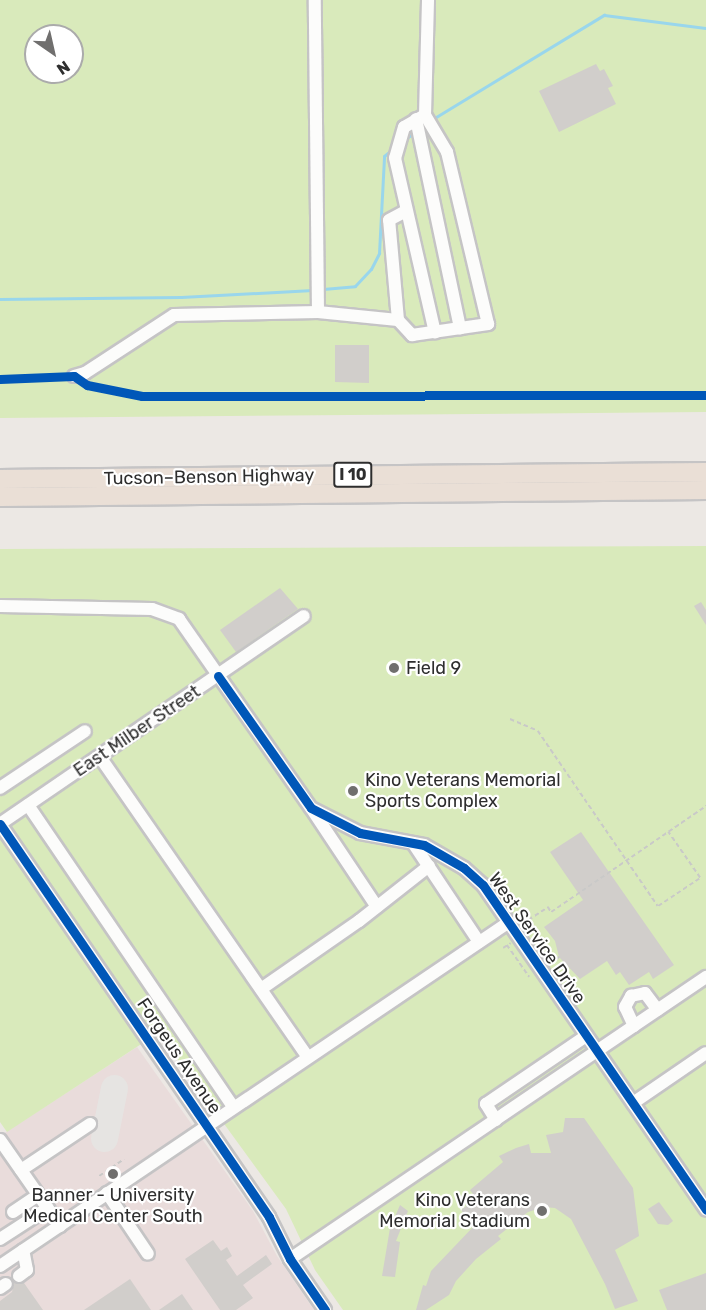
<!DOCTYPE html>
<html>
<head>
<meta charset="utf-8">
<style>
	body { margin:0 }
	#map { position:relative; width:706px; height:1310px; overflow:hidden; background:#ece8e4; font-family:Rubik,sans-serif }
	div>[style] { position:absolute }
	[style*='--x'] { left:calc(var(--x)*1px); top:calc(var(--y)*1px); width:calc(var(--w)*1px); rotate:calc(var(--a)*1deg) }
	.medical>* { inset:0; background:#e9dcdb }
	.pitch>* { inset:0; background:#d9eabb }
	.stream>* { height:3px; margin:-1.5px; padding:0 1.5px; transform-origin:1.5px; border-radius:1.5px; background:#99d6ec }
	.taxiway>* { height:27px; margin:-13.5px; padding:0 13.5px; transform-origin:13.5px; border-radius:13.5px; background:#e6e4e2 }
	.building>* { inset:0; background:#d1cecb }
	.path>* { height:1.5px; margin-top:-0.75px; transform-origin:0; background:repeating-linear-gradient(90deg,#c9c9c8 0 4.5px,transparent 0 7.5px) }
	.roads { filter:drop-shadow(2px 0 #c5c4c5) drop-shadow(-2px 0 #c5c4c5) drop-shadow(0 2px #c5c4c5) drop-shadow(0 -2px #c5c4c5) }
	.minor>* { height:12px; margin:-6px; padding:0 6px; transform-origin:6px; border-radius:6px; background:#fcfcfb }
	.highway>* { height:18px; margin:-9px; padding:0 9px; transform-origin:9px; border-radius:9px; background:#eadfd6 }
	.cycleway>* { height:9px; margin:-4.5px; padding:0 4.5px; transform-origin:4.5px; border-radius:4.5px; background:#0057b8 }
	.dots>* { width:16px; height:16px; translate:-50% -50%; box-sizing:border-box; border:3px solid #fff; border-radius:50% }
	span { translate:-50% -50%; white-space:nowrap; text-align:center; line-height:1.15; -webkit-text-stroke:4.5px #fff; paint-order:stroke }
	.shield-label span { padding:2px 4px; background:#fff; border:2px solid; border-radius:4px; -webkit-text-stroke-width:0 }
	.shield-label { font-size:16px; color:#2e2e2e; font-weight:700 }
	.street-label { font-size:18px; color:#2e2e2e }
	.poi-label { font-size:18px; color:#2e2e2e }
	.left { translate:0 -50%; text-align:left }
	.right { translate:-100% -50%; text-align:right }
	.north { position:absolute; left:24px; top:24px; width:60px; height:60px; box-sizing:border-box; background:#fff; border:2px solid #ababab; border-radius:50%; rotate:146deg; font-size:16px; font-weight:700; line-height:24px; text-align:center; color:#2e2e2e }
	.north::after { content:''; display:block; margin:auto; width:21px; height:27px; background:#706f6e; clip-path:polygon(50% 0,100% 100%,50% 72%,0 100%) }
</style>
</head>
<body>
<div id="map">
	<div class="medical">
		<div style="clip-path:polygon(137px 1047px,253px 1211px,277px 1256px,314px 1310px,0 1310px,0 1136px)"></div>
	</div>
	<div class="pitch">
		<div style="clip-path:polygon(evenodd,0 0,706px 0,706px 412px,0 418px,0 0,36px 36px,72px 36px,72px 72px,36px 72px,36px 36px)"></div>
		<div style="clip-path:polygon(706px 546px,706px 1310px,343px 1310px,315px 1270px,286px 1209px,158px 1033px,7px 1132px,0 1122px,0 549px)"></div>
	</div>
	<div class="stream">
		<div style="--x:436;--y:117;--w:197;--a:-31.3"></div>
		<div style="--x:604;--y:15;--w:103;--a:7.3"></div>
		<div style="--x:408;--y:137;--w:4;--a:-34"></div>
		<div style="--x:323;--y:289;--w:32;--a:-5"></div>
		<div style="--x:355;--y:286;--w:23;--a:-47"></div>
		<div style="--x:371;--y:269;--w:18;--a:-63"></div>
		<div style="--x:379;--y:253;--w:97;--a:-87"></div>
		<div style="--x:384;--y:156;--w:6;--a:-39"></div>
		<div style="--x:0;--y:299;--w:181;--a:-0.6"></div>
		<div style="--x:181;--y:297;--w:132;--a:-3"></div>
	</div>
	<div class="taxiway">
		<div style="--x:104;--y:1138;--w:51;--a:-78.7"></div>
	</div>
	<div class="building">
		<div style="clip-path:polygon(596px 64px,600px 71px,604px 69px,613px 86px,608px 88px,616px 104px,559px 132px,539px 91px)"></div>
		<div style="clip-path:polygon(335px 345px,369px 345px,369px 383px,335px 382px)"></div>
		<div style="clip-path:polygon(280px 588px,298px 609px,236px 652px,220px 630px)"></div>
		<div style="clip-path:polygon(701px 602px,706px 610px,706px 625px,694px 606px)"></div>
		<div style="clip-path:polygon(581px 832px,674px 965px,653px 979px,649px 972px,629px 985px,620px 972px,616px 975px,607px 961px,580px 979px,559px 957px,555px 941px,544px 927px,583px 900px,550px 852px)"></div>
		<div style="clip-path:polygon(565px 1118px,584px 1118px,633px 1188px,639px 1236px,615px 1250px,638px 1301px,615px 1309px,605px 1284px,571px 1219px,555px 1208px,544px 1207px,528px 1212px,498px 1236px,501px 1239px,476px 1259px,456px 1281px,449px 1295px,426px 1310px,416px 1310px,423px 1285px,426px 1286px,431px 1271px,474px 1226px,461px 1210px,469px 1204px,466px 1199px,473px 1194px,470px 1190px,503px 1162px,499px 1156px,516px 1148px,529px 1144px,531px 1153px,551px 1153px,546px 1135px,563px 1132px)"></div>
		<div style="clip-path:polygon(659px 1202px,673px 1221px,668px 1225px,658px 1224px,648px 1209px)"></div>
		<div style="clip-path:polygon(400px 1205px,408px 1211px,396px 1241px,400px 1242px,395px 1277px,382px 1276px,390px 1228px)"></div>
		<div style="clip-path:polygon(213px 1240px,221px 1251px,227px 1247px,232px 1256px,226px 1260px,237px 1276px,266px 1255px,272px 1264px,243px 1285px,253px 1298px,236px 1310px,220px 1310px,185px 1259px)"></div>
		<div style="clip-path:polygon(706px 1273px,706px 1310px,667px 1310px,659px 1290px)"></div>
		<div style="clip-path:polygon(130px 1279px,151px 1310px,84px 1310px)"></div>
		<div style="clip-path:polygon(14px 1282px,24px 1283px,43px 1310px,0 1310px,0 1301px,12px 1292px)"></div>
		<div style="clip-path:polygon(182px 1294px,193px 1310px,159px 1310px)"></div>
	</div>
	<div class="path">
		<div style="--x:510;--y:719;--w:30;--a:23"></div>
		<div style="--x:538;--y:731;--w:212;--a:55.6"></div>
		<div style="--x:658;--y:906;--w:50;--a:-33.7"></div>
		<div style="--x:700;--y:878;--w:56;--a:-124.8"></div>
		<div style="--x:522;--y:924;--w:31;--a:-33"></div>
		<div style="--x:548;--y:907;--w:6;--a:59"></div>
		<div style="--x:551;--y:912;--w:188;--a:-34.4"></div>
		<div style="--x:507;--y:945;--w:39;--a:55"></div>
		<div style="--x:503;--y:948;--w:9;--a:-32"></div>
		<div style="--x:550;--y:963;--w:11;--a:-34"></div>
		<div style="--x:99;--y:1176;--w:30;--a:-34"></div>
	</div>
	<div class="roads">
		<div class="minor">
			<div style="--x:425;--y:115;--w:24;--a:150"></div>
			<div style="--x:404;--y:127;--w:32;--a:106"></div>
			<div style="--x:395;--y:158;--w:179;--a:77.1"></div>
			<div style="--x:416;--y:119;--w:214;--a:78.1"></div>
			<div style="--x:318;--y:312;--w:80;--a:5.7"></div>
			<div style="--x:398;--y:320;--w:21;--a:47"></div>
			<div style="--x:412;--y:335;--w:77;--a:-8.2"></div>
			<div style="--x:488;--y:324;--w:177;--a:-103.4"></div>
			<div style="--x:447;--y:152;--w:43;--a:-120.7"></div>
			<div style="--x:425;--y:115;--w:115;--a:-88.5"></div>
			<div style="--x:398;--y:320;--w:100;--a:-95.1"></div>
			<div style="--x:389;--y:220;--w:19;--a:-28"></div>
			<div style="--x:74;--y:376;--w:11;--a:-15"></div>
			<div style="--x:85;--y:373;--w:106;--a:-33.1"></div>
			<div style="--x:174;--y:315;--w:144;--a:-1.2"></div>
			<div style="--x:318;--y:312;--w:312;--a:-90.6"></div>
			<div style="--x:0;--y:606;--w:152;--a:1.1"></div>
			<div style="--x:152;--y:609;--w:29;--a:20"></div>
			<div style="--x:179;--y:619;--w:231;--a:55.1"></div>
			<div style="--x:311;--y:808;--w:55;--a:27"></div>
			<div style="--x:360;--y:833;--w:65;--a:10.6"></div>
			<div style="--x:424;--y:845;--w:46;--a:29.9"></div>
			<div style="--x:464;--y:868;--w:25;--a:42"></div>
			<div style="--x:483;--y:885;--w:394;--a:55.5"></div>
			<div style="--x:100;--y:757;--w:365;--a:55.3"></div>
			<div style="--x:0;--y:788;--w:102;--a:-33.8"></div>
			<div style="--x:28;--y:805;--w:365;--a:55.8"></div>
			<div style="--x:313;--y:811;--w:115;--a:56.3"></div>
			<div style="--x:0;--y:824;--w:476;--a:55.6"></div>
			<div style="--x:269;--y:1217;--w:47;--a:63.4"></div>
			<div style="--x:290;--y:1259;--w:62;--a:55.5"></div>
			<div style="--x:0;--y:824;--w:368;--a:-34.4"></div>
			<div style="--x:413;--y:843;--w:119;--a:56.3"></div>
			<div style="--x:261;--y:989;--w:119;--a:-34.8"></div>
			<div style="--x:359;--y:921;--w:89;--a:-38.2"></div>
			<div style="--x:634;--y:1026;--w:21;--a:-115"></div>
			<div style="--x:625;--y:1007;--w:13;--a:-61"></div>
			<div style="--x:631;--y:996;--w:14;--a:-12"></div>
			<div style="--x:645;--y:993;--w:21;--a:53"></div>
			<div style="--x:633;--y:1103;--w:88;--a:-34.4"></div>
			<div style="--x:496;--y:1120;--w:19;--a:-122"></div>
			<div style="--x:486;--y:1104;--w:121;--a:-34.2"></div>
			<div style="--x:0;--y:1140;--w:105;--a:55.1"></div>
			<div style="--x:21;--y:1170;--w:83;--a:-33.7"></div>
			<div style="--x:107;--y:1193;--w:73;--a:56.1"></div>
			<div style="--x:13;--y:1212;--w:30;--a:-34"></div>
			<div style="--x:0;--y:1239;--w:57;--a:-32.9"></div>
			<div style="--x:290;--y:1259;--w:503;--a:-34.13"></div>
			<div style="--x:0;--y:1266;--w:614;--a:-34.05"></div>
			<div style="--x:19;--y:1276;--w:10;--a:-37"></div>
			<div style="--x:27;--y:1270;--w:20;--a:-101"></div>
			<div style="--x:0;--y:1288;--w:7;--a:-34"></div>
		</div>
		<div class="highway">
			<div style="--x:0;--y:479;--w:706;--a:-0.57"></div>
			<div style="--x:0;--y:497;--w:706;--a:-0.57"></div>
		</div>
	</div>
	<div class="cycleway">
		<div style="--x:0;--y:379;--w:74;--a:-2.3"></div>
		<div style="--x:74;--y:376;--w:16;--a:35"></div>
		<div style="--x:87;--y:385;--w:56;--a:11.3"></div>
		<div style="--x:142;--y:396;--w:564;--a:-0.1"></div>
		<div style="--x:218;--y:676;--w:161;--a:54.8"></div>
		<div style="--x:311;--y:808;--w:55;--a:27"></div>
		<div style="--x:360;--y:833;--w:65;--a:10.6"></div>
		<div style="--x:424;--y:845;--w:46;--a:29.9"></div>
		<div style="--x:464;--y:868;--w:25;--a:42"></div>
		<div style="--x:483;--y:885;--w:394;--a:55.5"></div>
		<div style="--x:0;--y:824;--w:476;--a:55.6"></div>
		<div style="--x:269;--y:1217;--w:47;--a:63.4"></div>
		<div style="--x:290;--y:1259;--w:62;--a:55.5"></div>
	</div>
	<div class="dots">
		<div style="left:394px;top:668px;background:#706f6e"></div>
		<div style="left:353px;top:791px;background:#706f6e"></div>
		<div style="left:113px;top:1174px;background:#706f6e"></div>
		<div style="left:542px;top:1211px;background:#706f6e"></div>
	</div>
	<div class="shield-label">
		<span style="left:353px;top:475px">I 10</span>
	</div>
	<div class="street-label">
		<span style="left:209px;top:477px;rotate:-1deg">Tucson–Benson Highway</span>
		<span style="left:137px;top:731px;rotate:-34deg">East Milber Street</span>
		<span style="left:537px;top:938px;rotate:55deg">West Service Drive</span>
		<span style="left:179px;top:1056px;rotate:56deg">Forgeus Avenue</span>
	</div>
	<div class="poi-label">
		<span class="left" style="left:406px;top:668px">Field 9</span>
		<span class="left" style="left:365px;top:791px">Kino Veterans Memorial<br>Sports Complex</span>
		<span style="left:113px;top:1206px">Banner - University<br>Medical Center South</span>
		<span class="right" style="left:530px;top:1211px">Kino Veterans<br>Memorial Stadium</span>
	</div>
	<div class="north">N</div>
</div>
</body>
</html>
